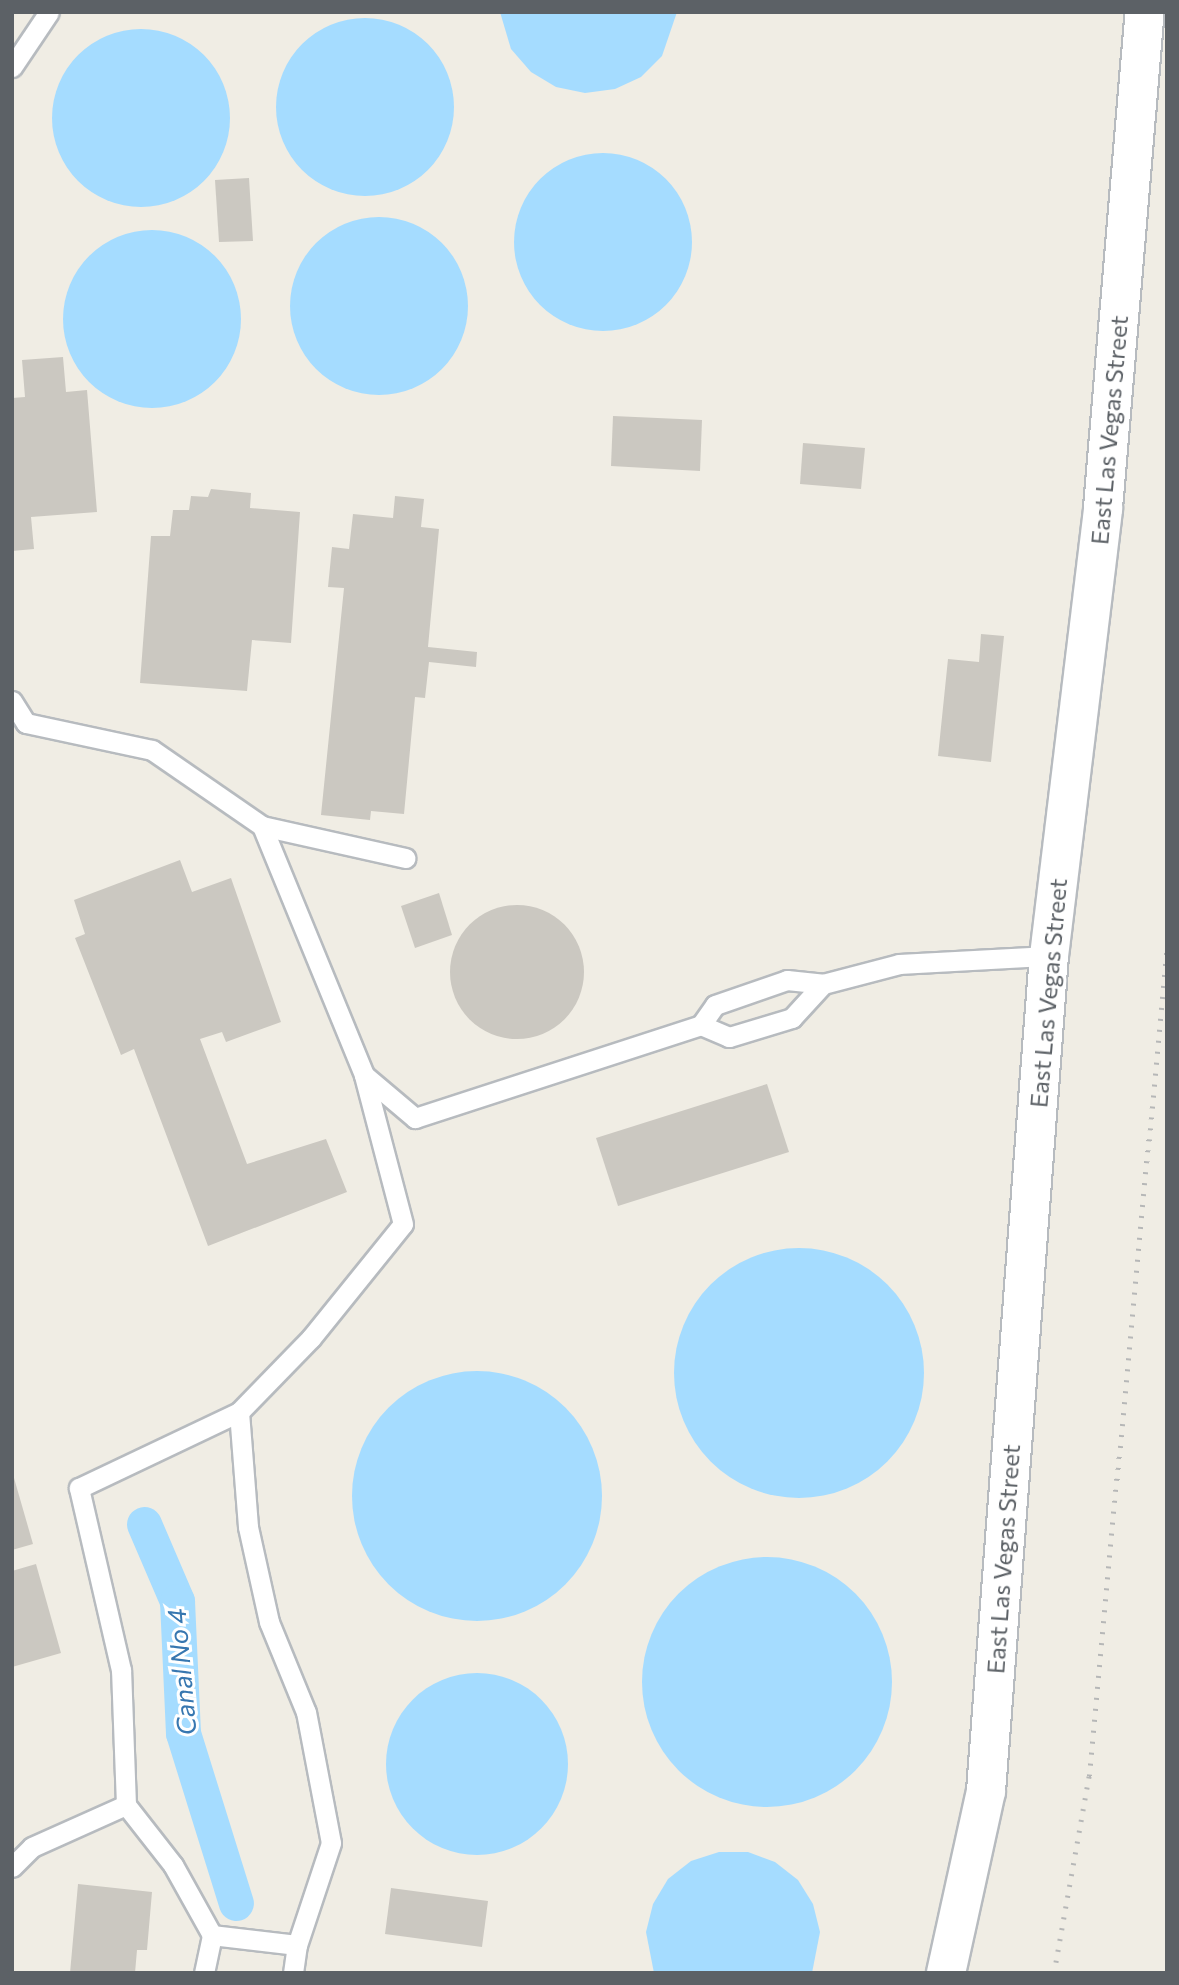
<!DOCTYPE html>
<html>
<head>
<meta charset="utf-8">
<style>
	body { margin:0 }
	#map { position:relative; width:1179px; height:1985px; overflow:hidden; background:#f0ede4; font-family:Commissioner,sans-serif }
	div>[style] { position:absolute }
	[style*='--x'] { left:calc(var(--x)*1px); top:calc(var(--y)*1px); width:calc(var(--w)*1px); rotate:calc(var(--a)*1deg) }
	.water>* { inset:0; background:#a5dcff }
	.round { border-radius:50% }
	.canal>* { height:35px; margin:-17.5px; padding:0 17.5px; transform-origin:17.5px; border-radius:17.5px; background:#a5dcff }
	.building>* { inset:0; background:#cbc8c1 }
	.roads { filter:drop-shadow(2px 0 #b7bbbf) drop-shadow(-2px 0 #b7bbbf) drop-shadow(0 2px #b7bbbf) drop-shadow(0 -2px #b7bbbf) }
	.lane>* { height:19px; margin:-9.5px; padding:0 9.5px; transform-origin:9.5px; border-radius:9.5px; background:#fff }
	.secondary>* { height:38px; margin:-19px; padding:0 19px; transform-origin:19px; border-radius:19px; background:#fff }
	.rail>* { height:5px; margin-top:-2.5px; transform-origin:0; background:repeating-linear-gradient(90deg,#b6b7b7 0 2px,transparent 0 11px) }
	span { translate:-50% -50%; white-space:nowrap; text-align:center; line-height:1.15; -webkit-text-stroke:6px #fff; paint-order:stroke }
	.street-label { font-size:24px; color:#5c6166 }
	.water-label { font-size:26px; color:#3777b0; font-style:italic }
	.frame { position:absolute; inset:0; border:14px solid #5c6166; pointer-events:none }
</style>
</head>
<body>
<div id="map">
	<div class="water">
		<div style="clip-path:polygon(500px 12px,677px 12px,662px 56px,641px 77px,615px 89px,585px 93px,556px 87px,531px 72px,511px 49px)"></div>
		<div class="round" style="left:276px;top:18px;width:178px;height:178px"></div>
		<div class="round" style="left:52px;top:29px;width:178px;height:178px"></div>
		<div class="round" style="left:514px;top:153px;width:178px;height:178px"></div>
		<div class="round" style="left:290px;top:217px;width:178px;height:178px"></div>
		<div class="round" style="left:63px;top:230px;width:178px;height:178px"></div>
		<div class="round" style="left:674px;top:1248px;width:250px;height:250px"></div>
		<div class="round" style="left:352px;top:1371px;width:250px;height:250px"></div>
		<div class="round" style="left:642px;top:1557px;width:250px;height:250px"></div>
		<div class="round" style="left:386px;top:1673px;width:182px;height:182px"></div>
		<div style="clip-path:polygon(719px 1852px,748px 1852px,775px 1862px,798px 1880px,813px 1904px,820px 1932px,812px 1973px,654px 1973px,646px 1932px,653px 1904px,668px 1879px,691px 1861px)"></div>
	</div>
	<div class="canal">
		<div style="--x:144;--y:1524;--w:84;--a:66.8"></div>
		<div style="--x:177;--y:1601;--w:132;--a:87.4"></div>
		<div style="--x:183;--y:1733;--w:178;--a:72.7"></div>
	</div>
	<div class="building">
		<div style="clip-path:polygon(249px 178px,253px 241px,219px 242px,215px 180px)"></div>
		<div style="clip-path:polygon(63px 357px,66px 392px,87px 390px,97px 512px,31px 517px,34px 549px,12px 551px,12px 398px,25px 397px,22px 360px)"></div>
		<div style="clip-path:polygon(613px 416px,702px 420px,700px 471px,611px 466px)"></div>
		<div style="clip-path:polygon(803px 443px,865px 448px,861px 489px,800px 484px)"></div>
		<div style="clip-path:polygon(211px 489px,251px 493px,250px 508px,300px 512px,291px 643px,252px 640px,247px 691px,140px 683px,151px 536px,170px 536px,173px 510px,189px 510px,191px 496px,208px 497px)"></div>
		<div style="clip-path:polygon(395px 496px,424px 499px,421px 527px,439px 529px,428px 647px,477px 652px,476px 667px,429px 662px,425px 698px,415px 697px,404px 814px,371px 811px,370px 820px,321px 815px,344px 588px,328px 587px,332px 547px,349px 549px,353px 514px,393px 518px)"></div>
		<div style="clip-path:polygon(981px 634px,1004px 636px,991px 762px,938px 756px,948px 659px,979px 662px)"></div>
		<div style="clip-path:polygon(180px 860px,192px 892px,231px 878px,281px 1022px,226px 1042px,222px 1032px,200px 1039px,247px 1164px,326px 1139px,347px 1192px,208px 1246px,134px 1049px,121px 1055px,75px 938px,85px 934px,74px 900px)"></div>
		<div style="clip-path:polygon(439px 893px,452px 935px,415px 948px,401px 906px)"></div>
		<div class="round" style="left:450px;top:905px;width:134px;height:134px"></div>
		<div style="clip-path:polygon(767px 1084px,789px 1152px,618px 1206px,596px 1138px)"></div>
		<div style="clip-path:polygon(12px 1471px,33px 1544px,12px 1550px)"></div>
		<div style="clip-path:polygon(36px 1564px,61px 1653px,12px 1667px,12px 1571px)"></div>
		<div style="clip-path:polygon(78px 1884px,152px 1892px,147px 1950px,137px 1950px,135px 1973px,70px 1973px)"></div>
		<div style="clip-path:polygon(391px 1888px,488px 1901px,482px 1947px,385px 1934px)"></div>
	</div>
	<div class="roads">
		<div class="lane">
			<div style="--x:12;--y:67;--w:66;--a:-56.1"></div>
			<div style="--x:12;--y:701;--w:26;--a:58"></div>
			<div style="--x:26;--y:723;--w:129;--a:12.1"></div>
			<div style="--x:152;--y:750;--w:134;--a:34.6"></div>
			<div style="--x:262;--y:826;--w:269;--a:67.7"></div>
			<div style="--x:364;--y:1075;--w:67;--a:40.1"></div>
			<div style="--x:415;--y:1118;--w:301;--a:-18"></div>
			<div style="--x:262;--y:826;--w:147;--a:12.6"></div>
			<div style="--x:823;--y:984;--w:46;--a:132.4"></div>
			<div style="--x:792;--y:1018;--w:66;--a:163.2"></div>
			<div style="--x:729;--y:1037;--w:30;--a:-157"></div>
			<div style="--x:701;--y:1025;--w:24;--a:-55"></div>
			<div style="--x:715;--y:1005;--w:76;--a:-19.1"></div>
			<div style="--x:787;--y:980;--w:36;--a:6"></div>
			<div style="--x:823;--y:984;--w:79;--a:-14.7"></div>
			<div style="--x:899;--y:964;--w:150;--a:-3.1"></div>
			<div style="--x:239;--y:1412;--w:115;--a:85.5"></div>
			<div style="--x:248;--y:1527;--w:97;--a:77.5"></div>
			<div style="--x:269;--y:1622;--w:97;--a:67.7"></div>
			<div style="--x:306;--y:1712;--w:133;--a:79.2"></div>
			<div style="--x:331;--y:1843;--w:108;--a:108.4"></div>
			<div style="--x:12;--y:1867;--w:28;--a:-45"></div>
			<div style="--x:32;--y:1847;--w:103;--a:-24.1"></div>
			<div style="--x:204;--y:1973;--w:39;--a:-78"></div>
			<div style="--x:293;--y:1973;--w:28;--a:-82"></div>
			<div style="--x:297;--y:1945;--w:86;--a:-173.3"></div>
			<div style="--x:212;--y:1935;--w:80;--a:-119.1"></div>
			<div style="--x:173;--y:1865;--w:76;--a:-128.1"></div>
			<div style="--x:126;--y:1805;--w:135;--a:-92.1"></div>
			<div style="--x:121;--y:1670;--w:187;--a:-103"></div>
			<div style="--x:79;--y:1488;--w:177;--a:-25.4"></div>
			<div style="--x:239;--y:1412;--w:103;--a:-45.8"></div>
			<div style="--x:311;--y:1338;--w:146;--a:-51.1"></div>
			<div style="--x:403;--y:1224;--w:154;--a:-104.7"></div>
		</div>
		<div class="secondary">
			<div style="--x:946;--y:1973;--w:186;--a:-77.6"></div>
			<div style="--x:986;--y:1791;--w:837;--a:-85.69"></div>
			<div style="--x:1049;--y:956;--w:451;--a:-83.1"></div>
			<div style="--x:1103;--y:508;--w:498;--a:-85.2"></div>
		</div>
	</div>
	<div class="rail">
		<div style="--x:1054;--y:1973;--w:200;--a:-79.9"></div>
		<div style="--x:1089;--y:1776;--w:831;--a:-84.61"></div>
	</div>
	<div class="street-label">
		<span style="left:1109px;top:430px;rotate:-85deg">East Las Vegas Street</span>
		<span style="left:1048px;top:993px;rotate:-85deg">East Las Vegas Street</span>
		<span style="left:1003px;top:1559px;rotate:-86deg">East Las Vegas Street</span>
	</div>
	<div class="water-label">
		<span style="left:181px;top:1672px;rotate:-95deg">Canal No 4</span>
	</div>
	<div class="frame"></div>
</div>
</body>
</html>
